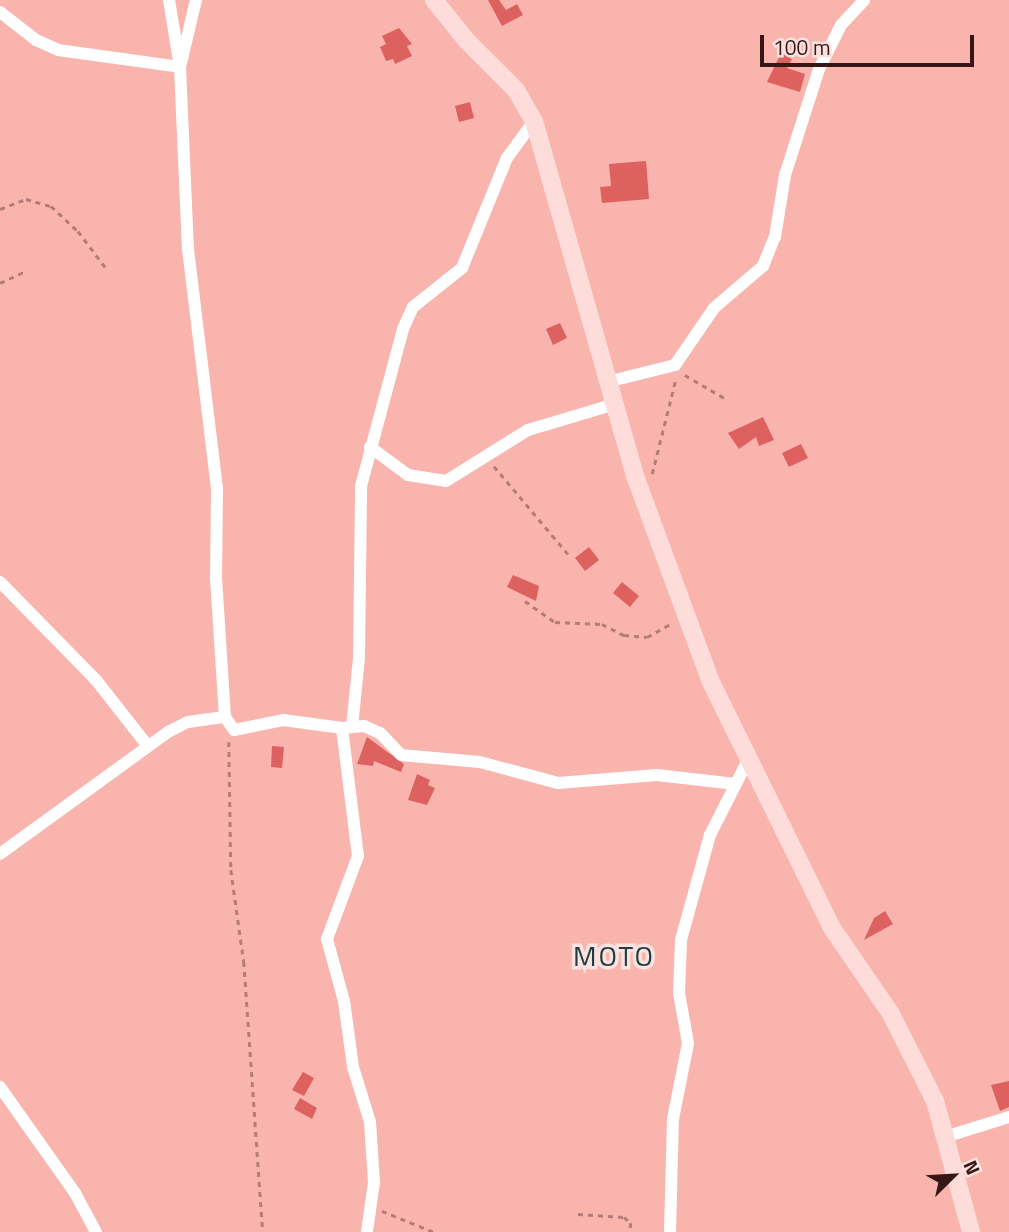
<!DOCTYPE html>
<html>
<head>
<meta charset="utf-8">
<style>
	body { margin:0 }
	#map { position:relative; width:1009px; height:1232px; overflow:hidden; background:#f9b4ae; font-family:"Titillium Web",sans-serif }
	div>[style] { position:absolute }
	[style*='--x'] { left:calc(var(--x)*1px); top:calc(var(--y)*1px); width:calc(var(--w)*1px); rotate:calc(var(--a)*1deg) }
	.building>* { inset:0; background:#dd625f }
	.path>* { height:2.5px; margin-top:-1.25px; transform-origin:0; background:repeating-linear-gradient(90deg,#b47c78 0 5px,transparent 0 10px) }
	.street>* { height:12px; margin:-6px; padding:0 6px; transform-origin:6px; border-radius:6px; background:#fff }
	.secondary>* { height:18px; margin:-9px; padding:0 9px; transform-origin:9px; border-radius:9px; background:#fddcda }
	span { translate:-50% -50%; white-space:nowrap; text-align:center; line-height:1.15; -webkit-text-stroke:7px #fde1df; paint-order:stroke }
	.quarter-label { font-size:28px; color:#1c3e41; letter-spacing:2px }
	.north { position:absolute; left:918px; top:1141px; width:70px; height:70px; -webkit-text-stroke:5px #fde1df; paint-order:stroke; rotate:66deg; font-size:19px; font-weight:700; line-height:28px; text-align:center; color:#371716 }
	.north::after { content:''; display:block; margin:auto; width:24px; height:32px; background:#371716; clip-path:polygon(50% 0,100% 100%,50% 72%,0 100%) }
	.scale { position:absolute; left:760px; top:35px; width:214px; height:32px; box-sizing:border-box; border:4px solid #371716; border-top:0; padding-left:9px; font-size:21px; line-height:24px; white-space:nowrap; color:#371716; -webkit-text-stroke:5px #fde1df; paint-order:stroke }
</style>
</head>
<body>
<div id="map">
	<div class="building">
		<div style="clip-path:polygon(488px 0,499px 0,506px 10px,517px 4px,523px 15px,502px 26px)"></div>
		<div style="clip-path:polygon(399px 28px,412px 44px,407px 46px,412px 56px,395px 64px,393px 59px,386px 61px,380px 47px,386px 44px,382px 36px)"></div>
		<div style="clip-path:polygon(781px 53px,792px 59px,787px 68px,805px 74px,800px 92px,767px 82px)"></div>
		<div style="clip-path:polygon(470px 102px,474px 118px,459px 122px,455px 106px)"></div>
		<div style="clip-path:polygon(646px 161px,649px 199px,602px 203px,600px 187px,611px 186px,609px 164px)"></div>
		<div style="clip-path:polygon(560px 323px,567px 338px,553px 345px,546px 329px)"></div>
		<div style="clip-path:polygon(763px 417px,774px 440px,759px 446px,756px 437px,739px 449px,728px 433px)"></div>
		<div style="clip-path:polygon(801px 444px,808px 458px,789px 467px,782px 453px)"></div>
		<div style="clip-path:polygon(589px 547px,599px 560px,585px 571px,575px 558px)"></div>
		<div style="clip-path:polygon(513px 575px,539px 586px,536px 601px,507px 587px)"></div>
		<div style="clip-path:polygon(622px 582px,639px 596px,630px 607px,613px 593px)"></div>
		<div style="clip-path:polygon(367px 737px,404px 764px,401px 772px,374px 761px,373px 766px,357px 764px)"></div>
		<div style="clip-path:polygon(272px 746px,284px 747px,282px 768px,271px 767px)"></div>
		<div style="clip-path:polygon(417px 774px,430px 780px,428px 785px,435px 788px,427px 805px,408px 800px)"></div>
		<div style="clip-path:polygon(885px 911px,893px 924px,864px 940px,874px 918px)"></div>
		<div style="clip-path:polygon(303px 1072px,314px 1078px,304px 1096px,292px 1090px)"></div>
		<div style="clip-path:polygon(1009px 1081px,1009px 1107px,1000px 1111px,991px 1085px)"></div>
		<div style="clip-path:polygon(300px 1098px,317px 1108px,312px 1119px,294px 1109px)"></div>
	</div>
	<div class="path">
		<div style="--x:0;--y:209;--w:28;--a:-21"></div>
		<div style="--x:26;--y:199;--w:26;--a:16"></div>
		<div style="--x:51;--y:206;--w:37;--a:43"></div>
		<div style="--x:78;--y:231;--w:46;--a:52.9"></div>
		<div style="--x:0;--y:283;--w:26;--a:-25"></div>
		<div style="--x:685;--y:375;--w:50;--a:30.2"></div>
		<div style="--x:494;--y:466;--w:115;--a:49.9"></div>
		<div style="--x:652;--y:474;--w:99;--a:-76"></div>
		<div style="--x:525;--y:601;--w:37;--a:35"></div>
		<div style="--x:555;--y:622;--w:47;--a:2.4"></div>
		<div style="--x:602;--y:624;--w:25;--a:27"></div>
		<div style="--x:624;--y:635;--w:23;--a:5"></div>
		<div style="--x:647;--y:637;--w:29;--a:-29"></div>
		<div style="--x:229;--y:742;--w:128;--a:89.1"></div>
		<div style="--x:231;--y:870;--w:93;--a:82"></div>
		<div style="--x:244;--y:962;--w:271;--a:86"></div>
		<div style="--x:382;--y:1211;--w:56;--a:22"></div>
		<div style="--x:578;--y:1214;--w:46;--a:3.7"></div>
		<div style="--x:624;--y:1217;--w:9;--a:41"></div>
		<div style="--x:631;--y:1223;--w:9;--a:96"></div>
	</div>
	<div class="street">
		<div style="--x:196;--y:0;--w:69;--a:103.4"></div>
		<div style="--x:180;--y:67;--w:182;--a:87.5"></div>
		<div style="--x:188;--y:249;--w:241;--a:83.1"></div>
		<div style="--x:217;--y:488;--w:90;--a:90.6"></div>
		<div style="--x:216;--y:578;--w:139;--a:86.3"></div>
		<div style="--x:0;--y:12;--w:46;--a:37.9"></div>
		<div style="--x:36;--y:40;--w:24;--a:24"></div>
		<div style="--x:58;--y:50;--w:123;--a:7.9"></div>
		<div style="--x:180;--y:67;--w:68;--a:-99.3"></div>
		<div style="--x:611;--y:381;--w:66;--a:-14"></div>
		<div style="--x:675;--y:365;--w:69;--a:-55.6"></div>
		<div style="--x:714;--y:308;--w:65;--a:-40.6"></div>
		<div style="--x:763;--y:266;--w:31;--a:-68"></div>
		<div style="--x:775;--y:237;--w:63;--a:-80.8"></div>
		<div style="--x:785;--y:175;--w:111;--a:-72.2"></div>
		<div style="--x:819;--y:69;--w:49;--a:-63.4"></div>
		<div style="--x:841;--y:25;--w:34;--a:-47"></div>
		<div style="--x:370;--y:447;--w:47;--a:36.4"></div>
		<div style="--x:408;--y:475;--w:38;--a:9"></div>
		<div style="--x:446;--y:481;--w:97;--a:-31.9"></div>
		<div style="--x:528;--y:430;--w:91;--a:-16.6"></div>
		<div style="--x:0;--y:582;--w:137;--a:45.6"></div>
		<div style="--x:96;--y:680;--w:83;--a:51.9"></div>
		<div style="--x:352;--y:727;--w:69;--a:-84.2"></div>
		<div style="--x:359;--y:658;--w:172;--a:-89.3"></div>
		<div style="--x:361;--y:486;--w:163;--a:-75"></div>
		<div style="--x:403;--y:329;--w:24;--a:-66"></div>
		<div style="--x:413;--y:307;--w:63;--a:-38.5"></div>
		<div style="--x:462;--y:268;--w:119;--a:-67.8"></div>
		<div style="--x:507;--y:158;--w:46;--a:-53.9"></div>
		<div style="--x:342;--y:728;--w:129;--a:82.9"></div>
		<div style="--x:358;--y:856;--w:89;--a:110.5"></div>
		<div style="--x:327;--y:939;--w:64;--a:74.7"></div>
		<div style="--x:344;--y:1001;--w:67;--a:82.2"></div>
		<div style="--x:353;--y:1067;--w:58;--a:72.8"></div>
		<div style="--x:370;--y:1122;--w:60;--a:86.2"></div>
		<div style="--x:374;--y:1182;--w:50;--a:98"></div>
		<div style="--x:0;--y:854;--w:208;--a:-36"></div>
		<div style="--x:168;--y:732;--w:22;--a:-27"></div>
		<div style="--x:188;--y:722;--w:37;--a:-8"></div>
		<div style="--x:225;--y:717;--w:16;--a:55"></div>
		<div style="--x:234;--y:730;--w:50;--a:-11.5"></div>
		<div style="--x:283;--y:720;--w:60;--a:7.7"></div>
		<div style="--x:342;--y:728;--w:22;--a:-5"></div>
		<div style="--x:364;--y:726;--w:17;--a:24"></div>
		<div style="--x:380;--y:733;--w:30;--a:46"></div>
		<div style="--x:401;--y:755;--w:79;--a:5.1"></div>
		<div style="--x:480;--y:762;--w:81;--a:15.1"></div>
		<div style="--x:558;--y:783;--w:99;--a:-4.6"></div>
		<div style="--x:657;--y:775;--w:79;--a:6.6"></div>
		<div style="--x:0;--y:1087;--w:130;--a:54.7"></div>
		<div style="--x:75;--y:1193;--w:44;--a:61.7"></div>
		<div style="--x:948;--y:1136;--w:64;--a:-17.3"></div>
		<div style="--x:670;--y:1232;--w:113;--a:-88.5"></div>
		<div style="--x:673;--y:1119;--w:77;--a:-78.8"></div>
		<div style="--x:688;--y:1043;--w:51;--a:-100.2"></div>
		<div style="--x:679;--y:993;--w:53;--a:-87.8"></div>
		<div style="--x:681;--y:940;--w:109;--a:-74.6"></div>
		<div style="--x:710;--y:835;--w:84;--a:-63.1"></div>
	</div>
	<div class="secondary">
		<div style="--x:434;--y:0;--w:53;--a:51.2"></div>
		<div style="--x:467;--y:41;--w:69;--a:45"></div>
		<div style="--x:516;--y:90;--w:36;--a:60"></div>
		<div style="--x:534;--y:121;--w:366;--a:74.1"></div>
		<div style="--x:634;--y:473;--w:221;--a:69.8"></div>
		<div style="--x:710;--y:680;--w:276;--a:63.8"></div>
		<div style="--x:832;--y:928;--w:104;--a:55.5"></div>
		<div style="--x:891;--y:1014;--w:97;--a:63.2"></div>
		<div style="--x:935;--y:1101;--w:136;--a:74.6"></div>
	</div>
	<div class="quarter-label">
		<span style="left:614px;top:956px">MOTO</span>
	</div>
	<div class="north">N</div>
	<div class="scale">100 m</div>
</div>
</body>
</html>
